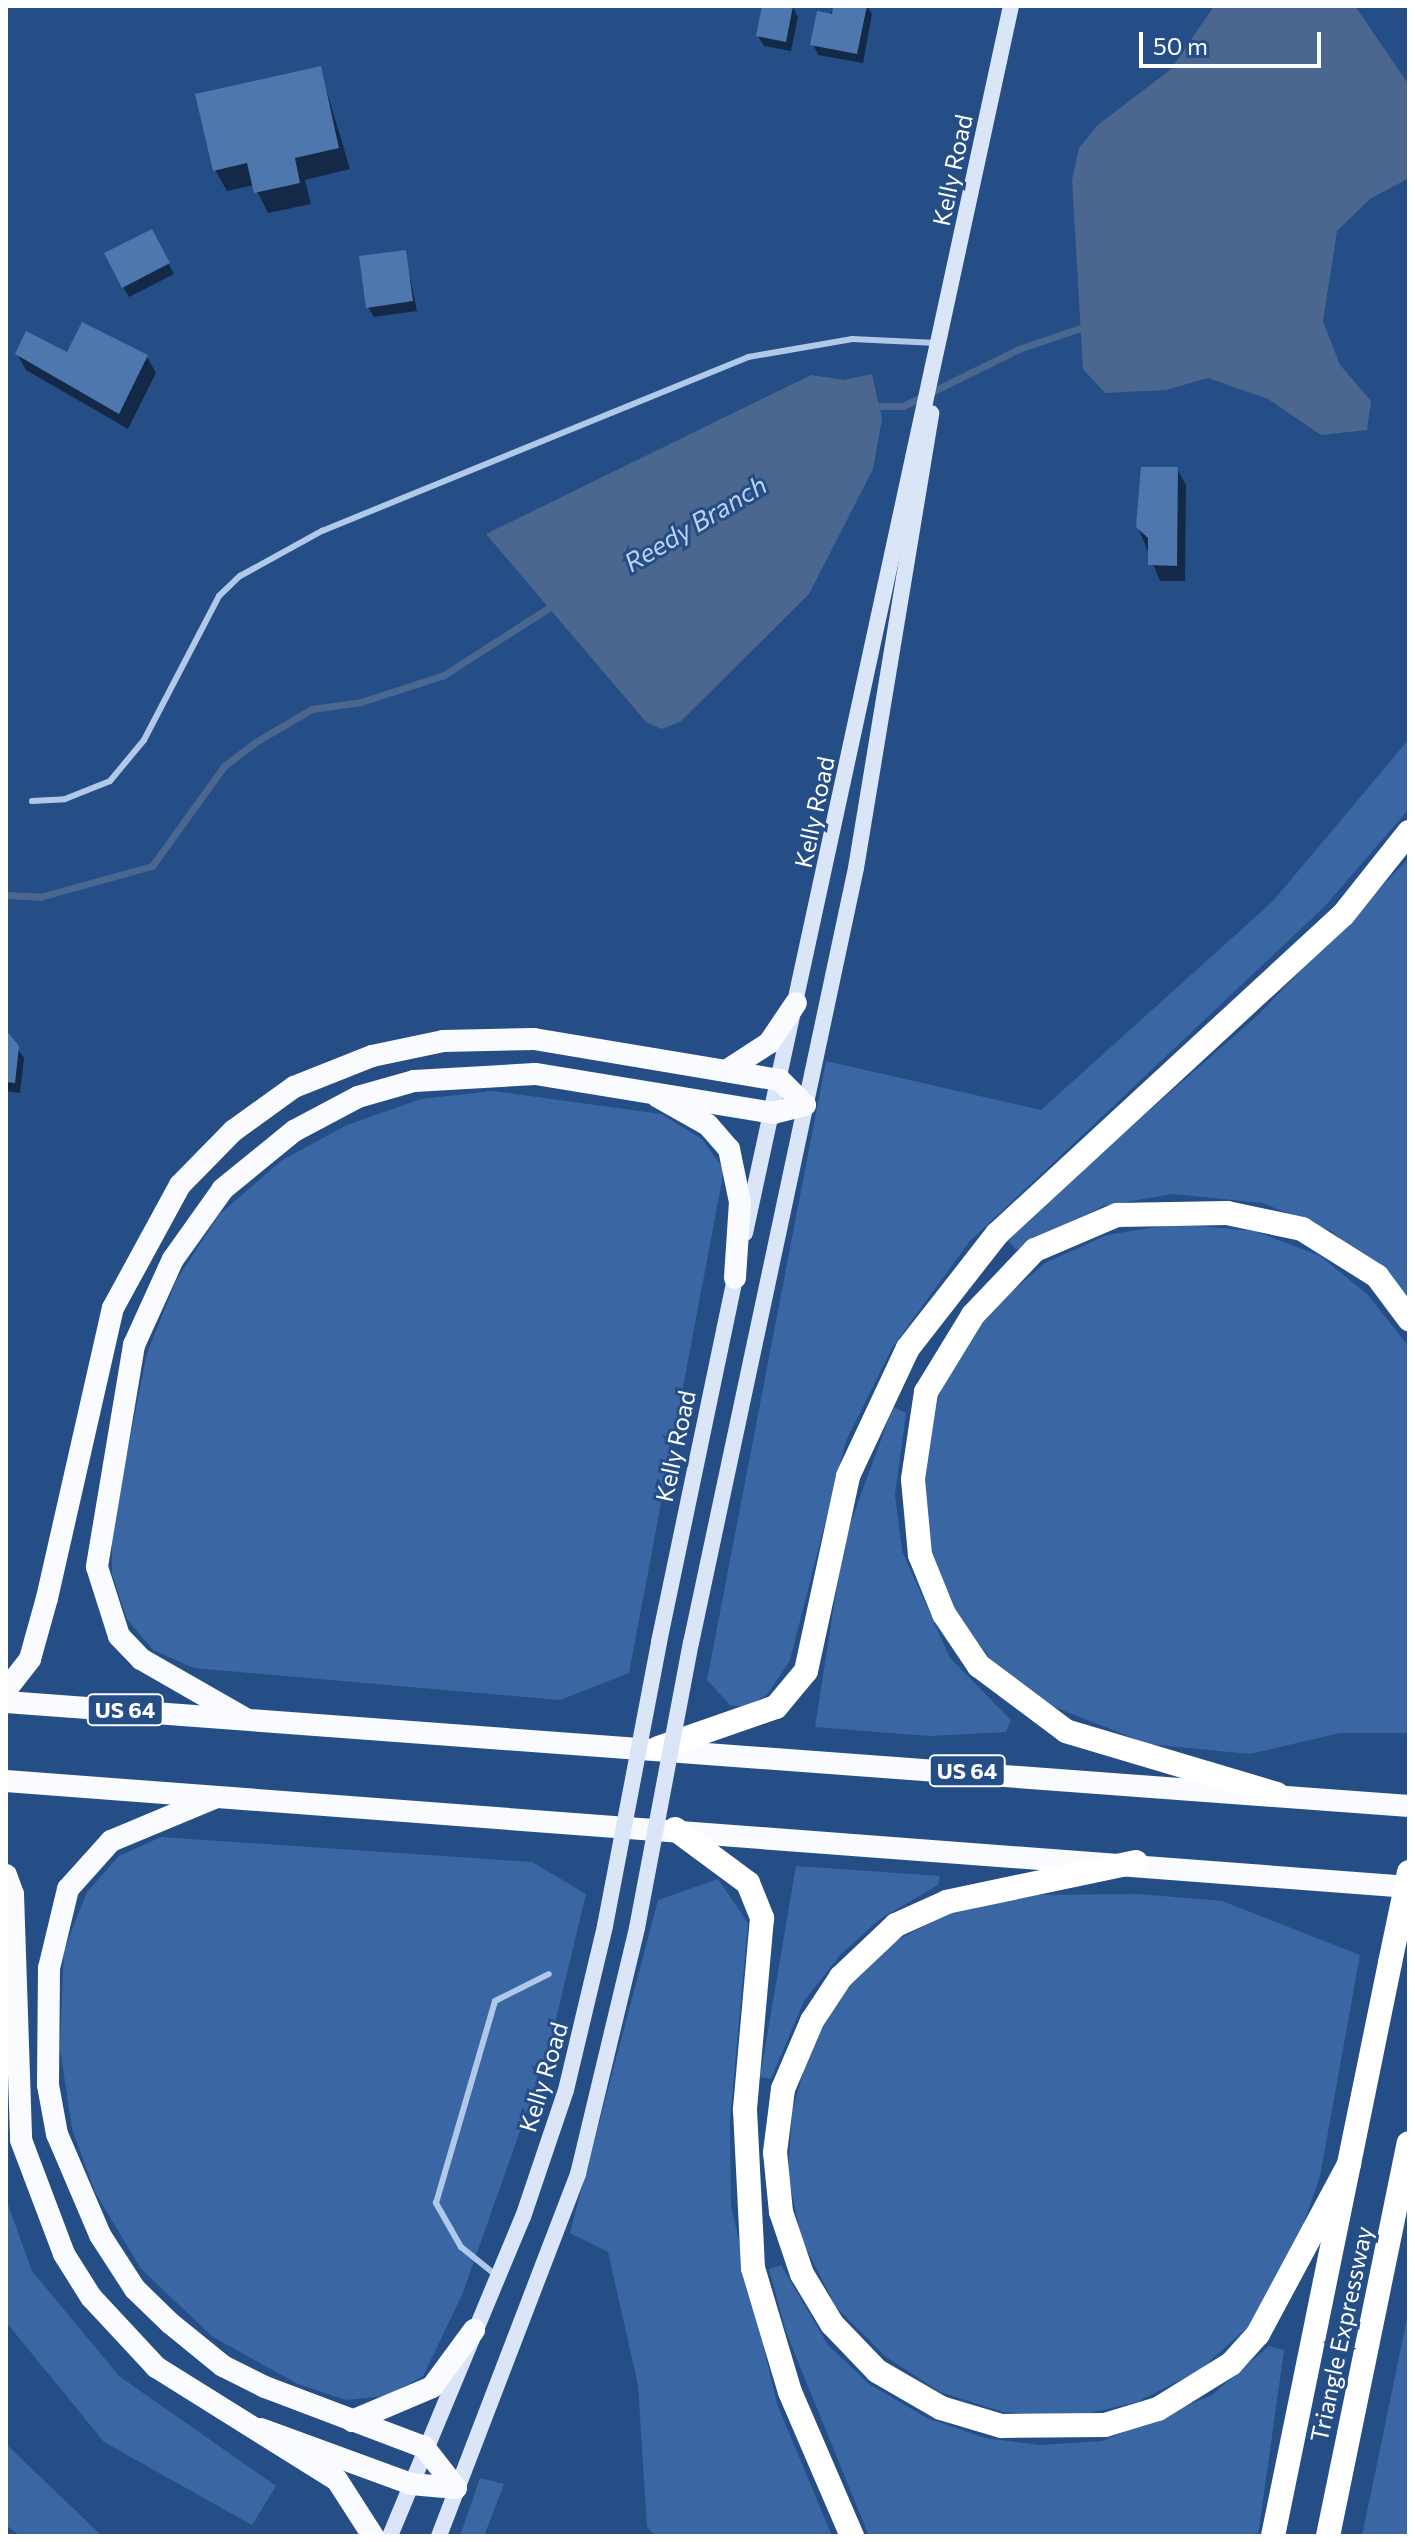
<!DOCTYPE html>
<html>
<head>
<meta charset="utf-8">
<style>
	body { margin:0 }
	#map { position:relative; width:1415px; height:2542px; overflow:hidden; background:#254e86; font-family:Commissioner,sans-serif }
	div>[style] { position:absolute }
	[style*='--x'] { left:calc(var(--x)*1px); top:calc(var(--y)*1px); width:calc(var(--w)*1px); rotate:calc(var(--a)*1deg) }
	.green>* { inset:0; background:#3a67a3 }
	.water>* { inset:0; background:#4b678f }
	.shadow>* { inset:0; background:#0007 }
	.stream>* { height:7px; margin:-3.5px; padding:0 3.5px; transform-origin:3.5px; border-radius:3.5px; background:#4b678f }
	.building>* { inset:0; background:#4e77ae }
	.service>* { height:6px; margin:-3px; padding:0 3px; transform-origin:3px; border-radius:3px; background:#b0c9e8 }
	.secondary>* { height:16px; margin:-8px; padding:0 8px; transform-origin:8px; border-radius:8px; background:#dae6f7 }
	.trunk>* { height:22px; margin:-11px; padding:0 11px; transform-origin:11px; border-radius:11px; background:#f9fbfe }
	.motorway>* { height:24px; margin:-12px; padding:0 12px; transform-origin:12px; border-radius:12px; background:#fff }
	.secondary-bridge>* { height:16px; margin:-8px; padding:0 8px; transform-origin:8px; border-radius:8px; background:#dae6f7 }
	.motorway-bridge>* { height:24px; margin:-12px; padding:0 12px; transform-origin:12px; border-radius:12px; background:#fff }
	span { translate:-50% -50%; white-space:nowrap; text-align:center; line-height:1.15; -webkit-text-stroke:6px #254e86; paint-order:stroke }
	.shield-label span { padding:2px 6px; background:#254e86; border:2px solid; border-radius:6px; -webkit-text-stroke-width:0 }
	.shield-label { font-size:22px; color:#fff; font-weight:700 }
	.street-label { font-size:24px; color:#fff }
	.water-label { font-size:26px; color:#bcd3f0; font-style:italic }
	.frame { position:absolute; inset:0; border:8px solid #fff; pointer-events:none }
	.scale { position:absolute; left:1139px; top:32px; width:182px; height:36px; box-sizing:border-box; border:4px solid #fff; border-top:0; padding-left:10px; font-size:24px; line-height:28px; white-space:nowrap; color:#fff; -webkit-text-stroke:6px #254e86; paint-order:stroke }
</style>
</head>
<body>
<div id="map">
	<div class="green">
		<div style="clip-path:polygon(1409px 739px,1409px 809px,1324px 907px,969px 1242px,892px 1348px,846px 1441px,790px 1660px,767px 1695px,745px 1707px,730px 1705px,707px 1680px,826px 1061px,1041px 1110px,1273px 901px)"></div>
		<div style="clip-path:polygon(1409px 858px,1409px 1297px,1331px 1231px,1263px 1203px,1173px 1194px,1103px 1206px,1017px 1250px,1008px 1241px,1049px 1199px,1257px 1016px)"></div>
		<div style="clip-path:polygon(493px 1091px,661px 1114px,702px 1139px,724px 1170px,629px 1673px,560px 1700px,194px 1668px,153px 1650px,127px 1619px,112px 1574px,112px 1529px,147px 1353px,177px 1279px,219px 1215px,281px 1161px,347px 1125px,421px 1099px)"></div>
		<div style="clip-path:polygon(1175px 1224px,1255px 1231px,1320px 1256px,1367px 1294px,1409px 1347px,1407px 1733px,1340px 1733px,1250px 1754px,1148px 1744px,1037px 1700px,991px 1660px,955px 1609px,931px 1552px,925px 1480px,937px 1400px,959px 1352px,998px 1304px,1045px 1263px,1107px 1235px)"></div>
		<div style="clip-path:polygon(893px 1407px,906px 1413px,895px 1494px,902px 1551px,950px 1658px,1011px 1720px,1006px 1732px,929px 1736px,815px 1727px,844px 1541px)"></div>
		<div style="clip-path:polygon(161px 1837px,532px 1862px,586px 1894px,548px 2052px,462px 2295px,423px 2376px,387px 2396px,346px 2400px,298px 2384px,213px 2337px,141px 2269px,95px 2192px,72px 2129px,60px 2048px,64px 1950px,87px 1892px,119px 1856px)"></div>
		<div style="clip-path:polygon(796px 1866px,940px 1876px,938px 1885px,880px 1919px,840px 1955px,804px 2001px,771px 2079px,760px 2077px)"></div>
		<div style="clip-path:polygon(718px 1879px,748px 1923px,730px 2120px,731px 2206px,777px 2404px,832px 2536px,656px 2536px,647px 2527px,638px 2385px,608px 2252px,570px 2233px,658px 1900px)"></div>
		<div style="clip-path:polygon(1138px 1894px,1222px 1901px,1360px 1955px,1320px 2176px,1293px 2254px,1250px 2325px,1200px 2370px,1137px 2402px,1073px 2417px,1003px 2412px,940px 2392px,886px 2357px,836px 2307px,802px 2240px,788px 2176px,792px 2112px,809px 2051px,843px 1992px,896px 1941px,954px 1910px,1036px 1895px)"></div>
		<div style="clip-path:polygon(6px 2199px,32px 2271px,119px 2376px,276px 2486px,252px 2525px,104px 2442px,6px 2322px)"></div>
		<div style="clip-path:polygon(781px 2265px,828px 2345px,869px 2384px,927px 2418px,985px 2438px,1040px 2445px,1102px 2441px,1212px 2395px,1269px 2346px,1284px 2350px,1258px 2536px,869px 2536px,786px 2332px,769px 2269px)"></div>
		<div style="clip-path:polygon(1409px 2309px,1409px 2536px,1362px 2536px)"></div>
		<div style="clip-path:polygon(6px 2444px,8px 2446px,102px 2536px,20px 2536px,6px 2525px)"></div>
		<div style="clip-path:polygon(480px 2478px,504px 2484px,484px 2536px,460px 2536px)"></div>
	</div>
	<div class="water">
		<div style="clip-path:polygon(1214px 6px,1355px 6px,1409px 85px,1409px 178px,1370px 199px,1337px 231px,1323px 321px,1340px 365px,1371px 401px,1367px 430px,1321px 435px,1268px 399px,1208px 378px,1166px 390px,1105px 393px,1083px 369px,1072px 180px,1079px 148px,1098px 125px,1171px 69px)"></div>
		<div style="clip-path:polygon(872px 374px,882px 419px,873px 469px,809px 594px,680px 722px,661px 729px,646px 722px,486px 534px,811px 375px,844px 380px)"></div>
	</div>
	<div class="shadow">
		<div style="clip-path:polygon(764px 6px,792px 6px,798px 17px,791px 51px,764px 46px,758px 36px)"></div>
		<div style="clip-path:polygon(835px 6px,867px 6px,872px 14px,863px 63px,818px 55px,813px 44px)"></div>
		<div style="clip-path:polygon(320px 69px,350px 169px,305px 180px,311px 204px,268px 213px,254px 185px,227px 191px,215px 170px)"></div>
		<div style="clip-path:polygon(151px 231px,174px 274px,129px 297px,123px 287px)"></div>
		<div style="clip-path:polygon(405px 252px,417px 311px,374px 317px,368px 307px)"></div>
		<div style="clip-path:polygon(17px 354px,147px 357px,156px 373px,128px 429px,26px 370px)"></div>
		<div style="clip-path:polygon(1177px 469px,1186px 485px,1185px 581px,1160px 581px,1138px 527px)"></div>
		<div style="clip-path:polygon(6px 1032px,24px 1058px,20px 1093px,6px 1091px)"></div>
	</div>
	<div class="stream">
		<div style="--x:873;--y:406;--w:30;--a:0"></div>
		<div style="--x:903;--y:406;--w:129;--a:-26.2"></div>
		<div style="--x:1019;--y:349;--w:74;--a:-18.9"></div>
		<div style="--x:6;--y:895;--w:34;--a:3"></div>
		<div style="--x:40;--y:897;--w:116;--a:-15.5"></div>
		<div style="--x:152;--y:866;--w:123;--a:-54.2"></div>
		<div style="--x:224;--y:766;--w:38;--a:-37"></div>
		<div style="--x:254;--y:743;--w:67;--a:-30.4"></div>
		<div style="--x:312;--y:709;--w:49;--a:-8.1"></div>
		<div style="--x:361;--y:702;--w:87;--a:-18"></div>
		<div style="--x:444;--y:675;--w:126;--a:-32.7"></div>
	</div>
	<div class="building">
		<div style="clip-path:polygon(762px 6px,793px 6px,786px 42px,756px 36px)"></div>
		<div style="clip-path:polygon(833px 6px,867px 6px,857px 54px,810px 45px,817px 11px,832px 14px)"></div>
		<div style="clip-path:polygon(321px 66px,339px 148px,295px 158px,300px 183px,254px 193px,247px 163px,213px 171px,195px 94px)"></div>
		<div style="clip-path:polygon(152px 229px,170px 263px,122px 288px,104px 253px)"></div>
		<div style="clip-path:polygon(406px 250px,413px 301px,366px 308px,359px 256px)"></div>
		<div style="clip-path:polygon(82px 322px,148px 355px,119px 414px,15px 354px,26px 331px,67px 352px)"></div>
		<div style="clip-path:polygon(1141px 467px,1178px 467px,1177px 566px,1148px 565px,1148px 538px,1136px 527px)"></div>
		<div style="clip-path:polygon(6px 1030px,19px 1046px,15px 1083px,6px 1082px)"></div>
	</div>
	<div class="service">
		<div style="--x:32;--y:801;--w:33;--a:-3"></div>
		<div style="--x:65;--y:799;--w:48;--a:-21.8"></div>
		<div style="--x:110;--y:781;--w:53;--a:-50.3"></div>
		<div style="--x:144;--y:740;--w:162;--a:-62.5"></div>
		<div style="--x:219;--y:596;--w:29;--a:-44"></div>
		<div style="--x:240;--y:576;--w:94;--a:-28.8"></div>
		<div style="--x:322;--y:531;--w:460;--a:-22.2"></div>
		<div style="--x:748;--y:357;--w:106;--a:-9.8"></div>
		<div style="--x:852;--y:339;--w:85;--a:2.7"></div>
		<div style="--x:497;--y:2276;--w:46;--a:-141.1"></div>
		<div style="--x:461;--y:2247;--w:51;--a:-119.6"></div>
		<div style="--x:436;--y:2203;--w:210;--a:-73.7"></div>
		<div style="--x:495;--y:2001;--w:60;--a:-26.6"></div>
	</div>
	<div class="secondary">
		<div style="--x:745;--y:1233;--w:1256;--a:-77.77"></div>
		<div style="--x:659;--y:1642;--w:382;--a:-78.2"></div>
		<div style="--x:691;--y:1643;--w:792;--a:-77.98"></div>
		<div style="--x:856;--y:868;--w:461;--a:-80.6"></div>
		<div style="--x:390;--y:2536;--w:346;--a:-67.4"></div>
		<div style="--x:523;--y:2217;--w:134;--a:-71.3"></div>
		<div style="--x:566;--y:2090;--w:169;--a:-76.6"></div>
		<div style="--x:439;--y:2536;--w:388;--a:-69"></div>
		<div style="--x:578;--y:2174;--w:253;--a:-76.5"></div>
	</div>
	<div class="trunk">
		<div style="--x:726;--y:1071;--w:51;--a:-33.1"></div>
		<div style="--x:769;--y:1043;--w:48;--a:-56"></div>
		<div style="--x:658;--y:1097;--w:57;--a:29.2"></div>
		<div style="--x:708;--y:1125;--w:32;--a:49"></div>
		<div style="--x:729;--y:1149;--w:54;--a:78.3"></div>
		<div style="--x:740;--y:1202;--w:76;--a:93.8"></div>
		<div style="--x:6;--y:1690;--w:39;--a:-52"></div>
		<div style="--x:30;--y:1659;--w:63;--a:-74.4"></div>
		<div style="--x:47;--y:1598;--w:297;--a:-77.2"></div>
		<div style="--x:113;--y:1308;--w:140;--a:-61.4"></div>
		<div style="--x:180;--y:1185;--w:76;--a:-45.5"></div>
		<div style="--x:233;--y:1131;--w:75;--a:-35.8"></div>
		<div style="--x:294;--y:1087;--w:84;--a:-21.7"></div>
		<div style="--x:372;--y:1056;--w:73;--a:-11.9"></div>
		<div style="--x:443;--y:1041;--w:91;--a:-1.3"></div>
		<div style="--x:534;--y:1039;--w:249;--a:9.5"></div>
		<div style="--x:780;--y:1080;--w:35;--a:45"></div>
		<div style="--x:805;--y:1105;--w:32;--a:166"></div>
		<div style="--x:774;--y:1113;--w:242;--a:-170.7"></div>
		<div style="--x:535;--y:1074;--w:121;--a:176.7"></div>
		<div style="--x:414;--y:1081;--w:58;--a:164.1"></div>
		<div style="--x:358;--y:1097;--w:72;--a:152"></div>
		<div style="--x:294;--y:1131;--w:92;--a:140.8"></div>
		<div style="--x:223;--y:1189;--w:86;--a:125.5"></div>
		<div style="--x:173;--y:1259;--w:94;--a:114.4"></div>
		<div style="--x:134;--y:1345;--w:225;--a:99.5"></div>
		<div style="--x:97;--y:1567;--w:72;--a:72.3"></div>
		<div style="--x:119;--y:1636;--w:32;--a:46"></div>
		<div style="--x:141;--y:1659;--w:119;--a:29.8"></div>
		<div style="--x:6;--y:1702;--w:1407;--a:4.24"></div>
		<div style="--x:6;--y:1781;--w:1407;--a:4.32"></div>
		<div style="--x:214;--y:1798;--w:112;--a:157.3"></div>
		<div style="--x:111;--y:1841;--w:64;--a:131.9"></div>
		<div style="--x:68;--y:1889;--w:81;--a:103.5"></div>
		<div style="--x:49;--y:1968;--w:117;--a:90.5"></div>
		<div style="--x:48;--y:2085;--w:50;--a:79.6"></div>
		<div style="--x:57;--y:2134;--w:110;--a:66.9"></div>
		<div style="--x:100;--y:2235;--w:64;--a:57.1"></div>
		<div style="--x:135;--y:2289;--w:49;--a:44.2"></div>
		<div style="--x:170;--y:2323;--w:68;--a:39.1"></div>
		<div style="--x:223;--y:2366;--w:47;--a:26.6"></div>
		<div style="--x:265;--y:2387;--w:170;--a:20.7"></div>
		<div style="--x:424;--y:2447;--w:52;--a:52"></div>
		<div style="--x:6;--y:1875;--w:20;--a:70"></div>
		<div style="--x:13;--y:1894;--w:246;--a:88.1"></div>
		<div style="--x:21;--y:2140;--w:122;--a:69.3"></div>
		<div style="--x:64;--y:2254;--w:51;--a:57.9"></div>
		<div style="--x:91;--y:2297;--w:96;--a:47.1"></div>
		<div style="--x:156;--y:2367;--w:213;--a:32"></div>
		<div style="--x:337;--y:2480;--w:67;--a:57.3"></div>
		<div style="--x:352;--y:2421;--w:87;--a:-23"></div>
		<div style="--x:432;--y:2387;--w:71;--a:-53.6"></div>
		<div style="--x:261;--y:2429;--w:160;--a:20.1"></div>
		<div style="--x:411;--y:2484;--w:45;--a:5.1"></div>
	</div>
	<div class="motorway">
		<div style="--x:658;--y:1748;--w:125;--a:-19.2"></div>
		<div style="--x:776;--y:1707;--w:47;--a:-50.2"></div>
		<div style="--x:806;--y:1671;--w:199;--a:-77.8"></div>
		<div style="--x:848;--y:1476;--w:141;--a:-64.9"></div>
		<div style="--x:908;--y:1348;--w:145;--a:-52"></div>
		<div style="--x:997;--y:1234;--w:471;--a:-42.7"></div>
		<div style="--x:1343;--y:915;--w:106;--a:-51.5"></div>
		<div style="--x:1277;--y:1794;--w:220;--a:-163.4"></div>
		<div style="--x:1066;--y:1731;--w:109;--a:-143.2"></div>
		<div style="--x:979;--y:1666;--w:63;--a:-123.9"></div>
		<div style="--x:944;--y:1614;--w:64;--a:-112.1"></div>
		<div style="--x:920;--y:1555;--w:76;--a:-95.3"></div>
		<div style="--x:913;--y:1479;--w:88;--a:-81.5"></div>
		<div style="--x:926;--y:1392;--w:90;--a:-58.6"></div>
		<div style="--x:973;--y:1315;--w:90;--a:-46.4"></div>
		<div style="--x:1035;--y:1250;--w:89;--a:-23.1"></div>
		<div style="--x:1117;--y:1215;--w:110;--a:-1"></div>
		<div style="--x:1227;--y:1213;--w:77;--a:12"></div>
		<div style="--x:1302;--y:1229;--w:89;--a:32.1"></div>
		<div style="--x:1377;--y:1276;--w:54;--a:53.3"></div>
		<div style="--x:675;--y:1829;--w:91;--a:36.5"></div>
		<div style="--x:748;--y:1883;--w:38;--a:68"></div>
		<div style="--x:762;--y:1918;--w:193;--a:95.1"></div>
		<div style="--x:745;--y:2110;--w:158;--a:87.1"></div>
		<div style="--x:753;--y:2268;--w:129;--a:73.4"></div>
		<div style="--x:790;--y:2392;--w:157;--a:66.7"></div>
		<div style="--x:1136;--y:1862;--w:193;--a:168.1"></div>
		<div style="--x:947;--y:1902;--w:56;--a:155.7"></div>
		<div style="--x:896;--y:1925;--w:76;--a:136.6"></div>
		<div style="--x:841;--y:1977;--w:53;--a:123.4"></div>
		<div style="--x:812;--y:2021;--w:74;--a:113.1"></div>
		<div style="--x:783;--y:2089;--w:64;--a:97.2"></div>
		<div style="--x:775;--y:2152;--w:60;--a:84.3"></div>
		<div style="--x:781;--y:2212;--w:65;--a:71.3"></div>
		<div style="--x:802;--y:2274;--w:58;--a:59"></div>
		<div style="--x:832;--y:2324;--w:65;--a:46.2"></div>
		<div style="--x:877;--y:2371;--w:74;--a:30"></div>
		<div style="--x:941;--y:2408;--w:63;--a:16.7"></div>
		<div style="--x:1001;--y:2426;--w:104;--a:-0.6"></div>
		<div style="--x:1105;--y:2425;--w:55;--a:-16.8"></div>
		<div style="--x:1158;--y:2409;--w:86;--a:-31.7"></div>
		<div style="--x:1231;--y:2364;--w:40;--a:-48"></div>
		<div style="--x:1258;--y:2334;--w:193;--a:-61.8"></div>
		<div style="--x:1273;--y:2536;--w:585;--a:-78.46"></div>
		<div style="--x:1328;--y:2536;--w:401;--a:-78.4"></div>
	</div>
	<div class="secondary-bridge">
		<div style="--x:605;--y:1926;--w:289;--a:-79.2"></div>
		<div style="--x:637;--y:1928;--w:290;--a:-79.3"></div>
	</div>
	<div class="motorway-bridge">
		<div style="--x:1390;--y:1963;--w:93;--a:-78.2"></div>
	</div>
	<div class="shield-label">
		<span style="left:125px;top:1710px">US 64</span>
		<span style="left:967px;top:1771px">US 64</span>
	</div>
	<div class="street-label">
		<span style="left:952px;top:170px;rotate:-78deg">Kelly Road</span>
		<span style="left:814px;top:812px;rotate:-78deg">Kelly Road</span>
		<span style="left:675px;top:1446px;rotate:-78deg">Kelly Road</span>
		<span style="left:543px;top:2077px;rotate:-73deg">Kelly Road</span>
		<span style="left:1341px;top:2334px;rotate:-78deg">Triangle Expressway</span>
	</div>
	<div class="water-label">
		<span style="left:695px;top:523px;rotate:-31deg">Reedy Branch</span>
	</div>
	<div class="frame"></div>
	<div class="scale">50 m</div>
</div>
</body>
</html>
